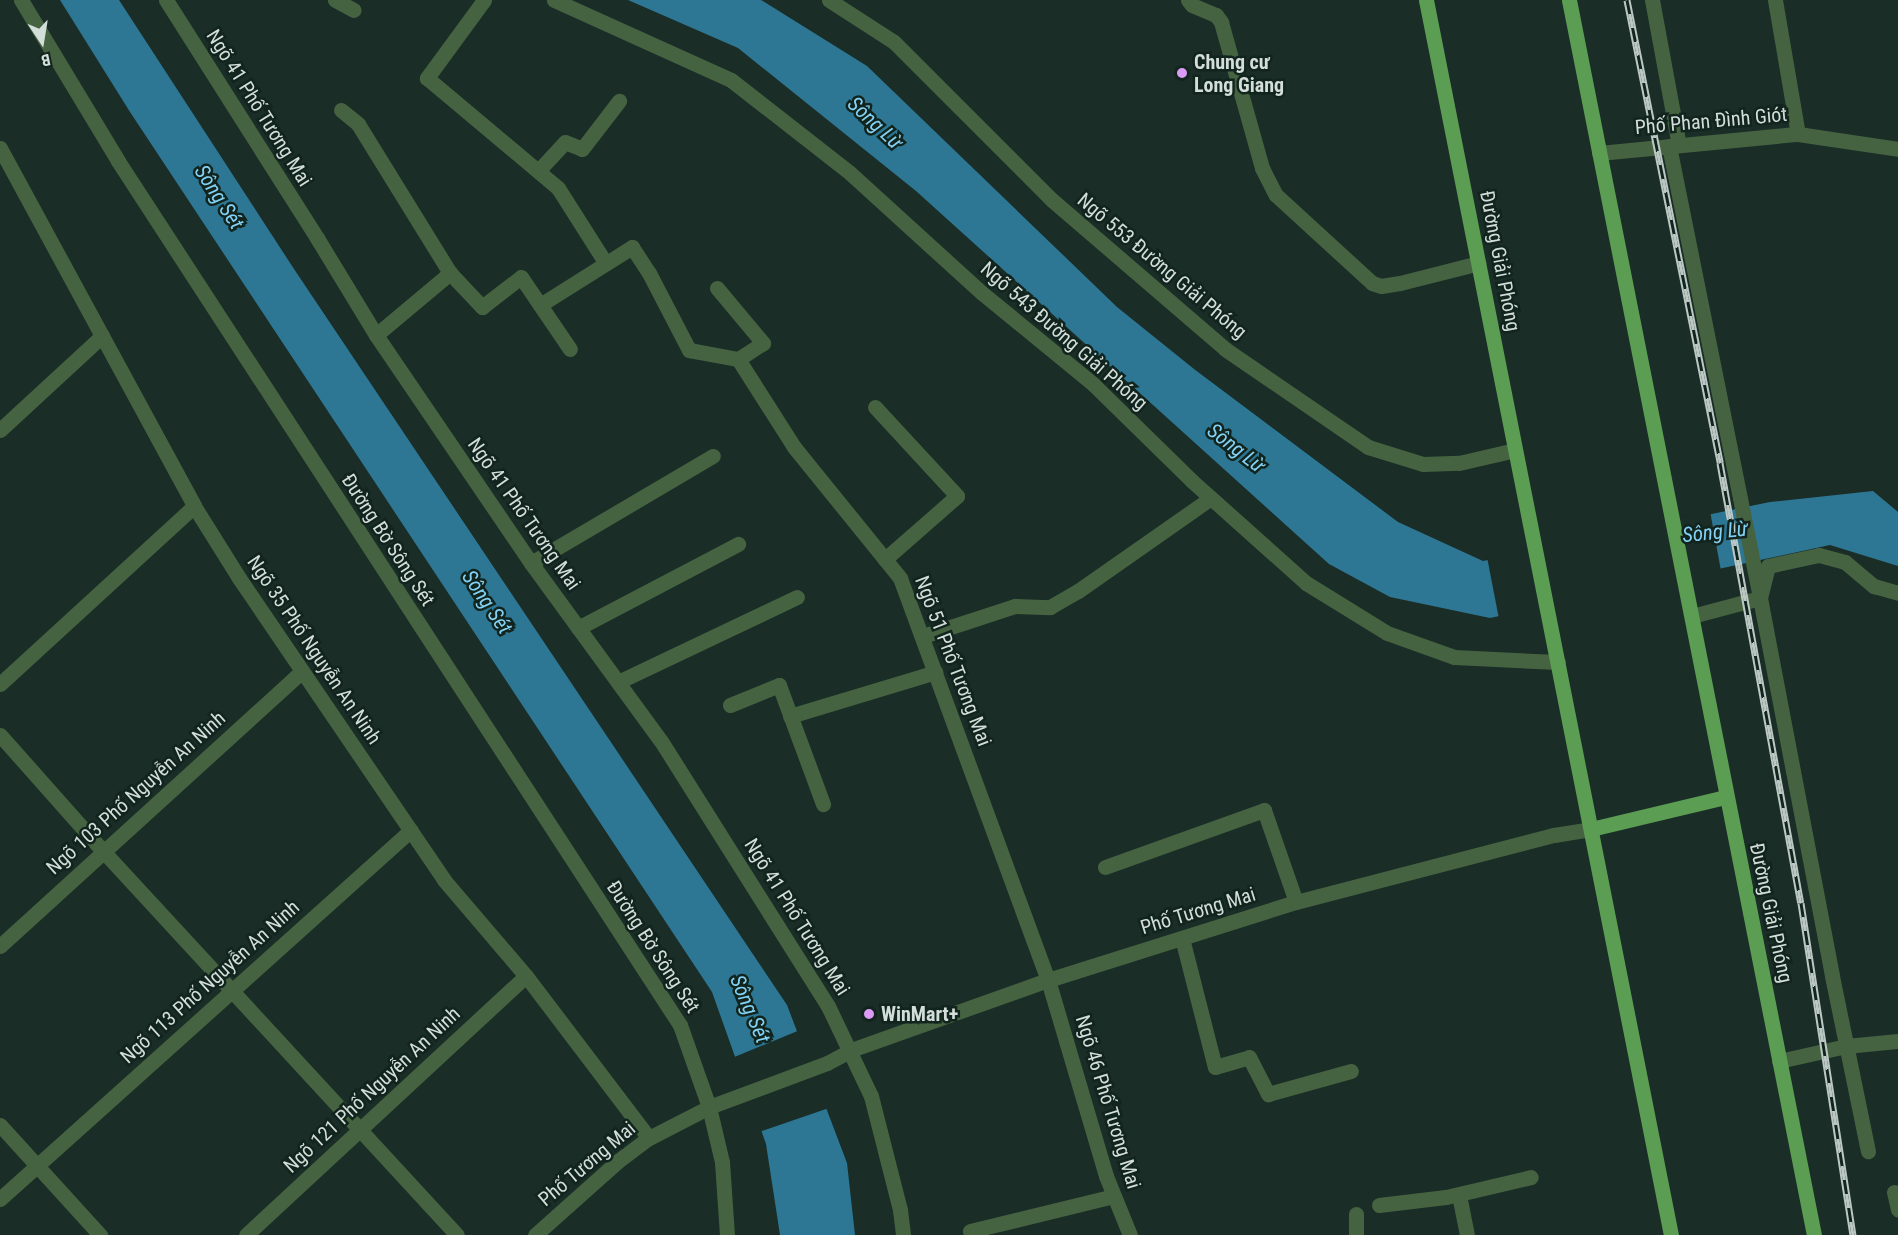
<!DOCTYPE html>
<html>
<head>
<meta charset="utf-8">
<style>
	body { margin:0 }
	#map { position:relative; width:1898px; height:1235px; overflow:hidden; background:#1a2d27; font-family:"Roboto Condensed",sans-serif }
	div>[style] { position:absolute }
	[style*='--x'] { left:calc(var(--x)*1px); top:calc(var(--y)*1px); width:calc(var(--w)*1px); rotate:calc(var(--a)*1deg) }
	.water>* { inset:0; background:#2d7795 }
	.pier>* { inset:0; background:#1a2d27 }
	.service>* { height:15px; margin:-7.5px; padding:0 7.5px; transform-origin:7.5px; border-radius:7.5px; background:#456341 }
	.minor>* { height:15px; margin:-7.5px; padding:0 7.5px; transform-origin:7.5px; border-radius:7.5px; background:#456341 }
	.tertiary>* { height:15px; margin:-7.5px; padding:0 7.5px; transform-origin:7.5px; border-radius:7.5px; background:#456341 }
	.primary>* { height:15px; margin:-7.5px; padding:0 7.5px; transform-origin:7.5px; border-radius:7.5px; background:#5c9d54 }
	.rail>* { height:7px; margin-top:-3.5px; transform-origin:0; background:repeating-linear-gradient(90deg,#11241d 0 14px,#bcc8c4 0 28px); box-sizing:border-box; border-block:2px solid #bcc8c4 }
	.dots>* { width:16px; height:16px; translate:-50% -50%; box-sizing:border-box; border:3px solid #11241d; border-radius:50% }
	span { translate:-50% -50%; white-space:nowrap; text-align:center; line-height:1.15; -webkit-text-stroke:5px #11241d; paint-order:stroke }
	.poi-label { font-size:20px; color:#d3deda; font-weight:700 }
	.left { translate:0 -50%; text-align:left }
	.street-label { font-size:20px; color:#d3deda }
	.water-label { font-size:21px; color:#83d2f6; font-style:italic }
	.north { position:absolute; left:12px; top:12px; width:60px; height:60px; -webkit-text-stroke:4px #11241d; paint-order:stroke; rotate:168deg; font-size:16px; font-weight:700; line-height:24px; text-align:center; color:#d3deda }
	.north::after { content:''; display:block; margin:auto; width:21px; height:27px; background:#d3deda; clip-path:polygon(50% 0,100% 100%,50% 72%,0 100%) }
</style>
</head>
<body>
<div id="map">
	<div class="water">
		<div style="clip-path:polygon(60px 0,119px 0,294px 269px,787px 1005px,847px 1163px,855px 1235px,780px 1235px,766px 1144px,712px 992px,130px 112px)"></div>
		<div style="clip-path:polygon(628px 0,761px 0,867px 66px,1117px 307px,1194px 369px,1398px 522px,1483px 561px,1770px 502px,1873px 491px,1898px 512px,1898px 566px,1830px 545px,1490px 618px,1390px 597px,1329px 564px,916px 191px,738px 48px)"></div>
	</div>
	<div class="pier">
		<div style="clip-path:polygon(1710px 511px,1721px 571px,1499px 619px,1487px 557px)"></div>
		<div style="clip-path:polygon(800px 1030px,829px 1108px,759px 1132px,732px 1058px)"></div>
	</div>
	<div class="service">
		<div style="--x:335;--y:0;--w:21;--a:28"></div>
		<div style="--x:484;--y:0;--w:97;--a:126.2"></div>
		<div style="--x:427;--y:78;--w:171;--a:40"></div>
		<div style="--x:558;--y:188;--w:88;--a:57.6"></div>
		<div style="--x:1188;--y:0;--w:6;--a:51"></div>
		<div style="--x:1192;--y:5;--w:26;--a:23"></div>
		<div style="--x:1216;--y:15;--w:9;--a:54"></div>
		<div style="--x:1221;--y:22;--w:152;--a:74.3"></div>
		<div style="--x:1262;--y:168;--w:30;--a:63"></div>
		<div style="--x:1276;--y:195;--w:130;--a:42.5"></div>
		<div style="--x:1372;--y:283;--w:9;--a:18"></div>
		<div style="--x:1381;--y:286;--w:19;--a:-9"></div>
		<div style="--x:1400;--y:283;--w:81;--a:-14.2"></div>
		<div style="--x:341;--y:110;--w:22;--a:39"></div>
		<div style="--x:358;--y:124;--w:175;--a:58.3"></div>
		<div style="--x:450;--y:273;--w:47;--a:46.7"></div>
		<div style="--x:482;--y:307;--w:49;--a:-37.6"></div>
		<div style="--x:521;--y:277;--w:87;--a:55.8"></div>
		<div style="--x:1669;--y:146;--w:461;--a:78.6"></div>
		<div style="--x:0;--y:148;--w:407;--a:61.5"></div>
		<div style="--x:194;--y:506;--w:85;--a:58"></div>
		<div style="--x:239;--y:578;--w:365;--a:55.8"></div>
		<div style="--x:444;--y:880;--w:126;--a:49.5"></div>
		<div style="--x:526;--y:976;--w:203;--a:52.8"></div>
		<div style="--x:539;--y:170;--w:38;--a:-47"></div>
		<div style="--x:565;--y:142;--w:18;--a:22"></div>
		<div style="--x:582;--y:149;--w:61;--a:-52.4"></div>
		<div style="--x:717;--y:288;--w:72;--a:50.1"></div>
		<div style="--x:763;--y:343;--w:30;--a:147"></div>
		<div style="--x:540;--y:305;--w:109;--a:-32.2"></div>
		<div style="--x:632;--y:247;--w:31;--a:57"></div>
		<div style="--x:649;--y:273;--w:87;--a:62.5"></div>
		<div style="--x:689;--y:350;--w:50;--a:10.4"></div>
		<div style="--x:738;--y:359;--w:104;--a:57.5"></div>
		<div style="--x:794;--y:447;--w:169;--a:51"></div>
		<div style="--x:900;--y:578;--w:428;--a:69.8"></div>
		<div style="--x:1048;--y:980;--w:204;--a:73.5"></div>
		<div style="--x:1106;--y:1176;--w:64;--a:67.9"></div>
		<div style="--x:376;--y:335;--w:97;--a:-40"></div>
		<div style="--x:875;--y:407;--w:121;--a:47.3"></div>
		<div style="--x:957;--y:496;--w:96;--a:138.8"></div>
		<div style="--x:0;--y:430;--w:139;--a:-42.7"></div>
		<div style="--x:531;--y:563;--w:211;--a:-30.5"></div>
		<div style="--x:1692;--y:616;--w:70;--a:-14.8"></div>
		<div style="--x:1760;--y:598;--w:33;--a:-76"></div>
		<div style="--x:1768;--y:566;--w:52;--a:-12.2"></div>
		<div style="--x:1819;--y:555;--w:27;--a:15"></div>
		<div style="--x:1845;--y:562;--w:38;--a:40"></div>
		<div style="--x:1874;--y:586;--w:25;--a:16"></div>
		<div style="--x:578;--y:628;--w:181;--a:-27.7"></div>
		<div style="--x:923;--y:636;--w:97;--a:-18.1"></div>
		<div style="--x:1015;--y:606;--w:35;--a:2"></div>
		<div style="--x:1050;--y:607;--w:32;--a:-30"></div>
		<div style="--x:1078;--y:591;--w:162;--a:-35"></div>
		<div style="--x:618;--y:682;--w:198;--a:-25.4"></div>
		<div style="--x:0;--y:684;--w:263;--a:-42.5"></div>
		<div style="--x:730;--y:705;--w:53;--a:-22.2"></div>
		<div style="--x:779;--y:685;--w:127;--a:69.7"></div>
		<div style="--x:790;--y:716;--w:152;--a:-16.8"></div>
		<div style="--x:0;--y:735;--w:155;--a:48.4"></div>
		<div style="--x:103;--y:851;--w:522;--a:47.33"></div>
		<div style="--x:1105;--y:867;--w:169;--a:-19.7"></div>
		<div style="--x:1264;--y:810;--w:97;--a:70.8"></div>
		<div style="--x:1182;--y:938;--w:133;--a:75.7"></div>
		<div style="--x:1215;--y:1067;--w:35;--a:-16"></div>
		<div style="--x:1249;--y:1057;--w:42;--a:62.8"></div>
		<div style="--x:1268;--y:1094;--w:86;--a:-15.5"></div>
		<div style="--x:0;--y:946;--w:408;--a:-42.3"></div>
		<div style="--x:1779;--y:1061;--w:69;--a:-12.6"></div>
		<div style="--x:1846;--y:1046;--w:52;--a:-5.5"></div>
		<div style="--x:1459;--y:1195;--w:41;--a:78.7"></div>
		<div style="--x:0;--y:1199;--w:552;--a:-41.92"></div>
		<div style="--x:1379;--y:1205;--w:67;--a:-6.8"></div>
		<div style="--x:1446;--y:1197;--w:87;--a:-13.2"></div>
		<div style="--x:1356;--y:1214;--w:21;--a:90"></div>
		<div style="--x:970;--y:1231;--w:148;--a:-13.7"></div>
		<div style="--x:246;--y:1235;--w:381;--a:-42.8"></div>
	</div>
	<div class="minor">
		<div style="--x:554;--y:0;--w:194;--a:24.3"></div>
		<div style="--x:731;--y:80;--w:151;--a:38"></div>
		<div style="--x:850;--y:173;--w:178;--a:42.3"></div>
		<div style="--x:982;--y:293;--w:144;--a:39.3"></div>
		<div style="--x:1093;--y:384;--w:139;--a:44.4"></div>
		<div style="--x:1192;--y:481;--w:153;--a:41.8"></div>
		<div style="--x:1306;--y:583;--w:95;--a:31.7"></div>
		<div style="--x:1387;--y:633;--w:71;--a:19.7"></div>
		<div style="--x:1454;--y:657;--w:104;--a:2.8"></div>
		<div style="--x:1652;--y:0;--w:147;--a:79.5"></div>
		<div style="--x:1775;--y:0;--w:136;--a:80.3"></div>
		<div style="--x:1599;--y:153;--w:200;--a:-5.5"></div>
		<div style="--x:1798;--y:134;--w:101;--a:8.5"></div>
		<div style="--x:1760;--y:598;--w:385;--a:79.2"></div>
		<div style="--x:1832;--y:976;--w:179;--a:78.4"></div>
		<div style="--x:1894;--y:1192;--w:18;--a:77"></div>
		<div style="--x:535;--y:1235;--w:111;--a:-41.7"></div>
		<div style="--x:618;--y:1161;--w:39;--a:-37"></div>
		<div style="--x:649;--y:1138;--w:68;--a:-27.3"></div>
		<div style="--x:709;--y:1107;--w:126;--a:-20.4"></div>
		<div style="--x:827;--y:1063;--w:27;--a:-28"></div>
		<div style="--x:851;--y:1050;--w:209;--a:-19.6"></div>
		<div style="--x:1048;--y:980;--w:260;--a:-17.5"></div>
		<div style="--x:1296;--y:902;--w:267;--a:-14.6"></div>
		<div style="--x:1554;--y:835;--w:37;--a:-9"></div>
	</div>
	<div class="tertiary">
		<div style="--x:21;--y:0;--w:188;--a:58.9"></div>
		<div style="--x:118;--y:161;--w:1031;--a:56.96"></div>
		<div style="--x:680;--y:1025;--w:87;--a:70.5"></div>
		<div style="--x:709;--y:1107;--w:57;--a:76.7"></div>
		<div style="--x:722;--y:1162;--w:73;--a:86.1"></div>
		<div style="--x:166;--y:0;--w:282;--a:57.6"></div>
		<div style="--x:317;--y:238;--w:114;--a:58.7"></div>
		<div style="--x:376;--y:335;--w:276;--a:55.8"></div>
		<div style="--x:531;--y:563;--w:220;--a:53.9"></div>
		<div style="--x:661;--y:741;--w:313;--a:57.8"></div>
		<div style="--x:828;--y:1006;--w:100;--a:64.5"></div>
		<div style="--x:871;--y:1096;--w:118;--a:75.7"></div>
		<div style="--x:900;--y:1210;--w:25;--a:83"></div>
		<div style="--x:829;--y:0;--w:77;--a:32.9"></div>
		<div style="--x:894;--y:42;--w:223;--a:45"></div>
		<div style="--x:1052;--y:200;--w:228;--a:40.7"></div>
		<div style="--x:1225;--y:349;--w:173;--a:34.4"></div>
		<div style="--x:1368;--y:447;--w:58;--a:17.2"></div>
		<div style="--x:1423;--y:464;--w:36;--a:-2"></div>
		<div style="--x:1459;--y:463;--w:57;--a:-13.1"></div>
		<div style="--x:0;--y:1125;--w:149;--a:47.7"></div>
	</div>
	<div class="primary">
		<div style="--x:1426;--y:0;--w:1259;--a:78.78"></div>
		<div style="--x:1569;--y:0;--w:1259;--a:78.78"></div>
		<div style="--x:1591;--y:829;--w:138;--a:-13.4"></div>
	</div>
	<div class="rail">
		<div style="--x:1627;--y:0;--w:472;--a:78.6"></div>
		<div style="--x:1720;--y:463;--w:447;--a:79.6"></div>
		<div style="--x:1801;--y:903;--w:336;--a:81.1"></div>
	</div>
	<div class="dots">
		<div style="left:1182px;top:73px;background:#db9af6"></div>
		<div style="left:869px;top:1014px;background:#db9af6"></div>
	</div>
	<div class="poi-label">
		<span class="left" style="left:1194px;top:74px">Chung cư<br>Long Giang</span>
		<span class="left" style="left:881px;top:1014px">WinMart+</span>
	</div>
	<div class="street-label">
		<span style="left:259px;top:108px;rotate:58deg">Ngõ 41 Phố Tương Mai</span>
		<span style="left:1711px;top:121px;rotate:-5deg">Phố Phan Đình Giót</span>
		<span style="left:1500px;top:261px;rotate:79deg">Đường Giải Phóng</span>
		<span style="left:1162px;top:266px;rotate:40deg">Ngõ 553 Đường Giải Phóng</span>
		<span style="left:1064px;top:336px;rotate:41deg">Ngõ 543 Đường Giải Phóng</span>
		<span style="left:524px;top:514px;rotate:55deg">Ngõ 41 Phố Tương Mai</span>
		<span style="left:388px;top:540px;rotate:57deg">Đường Bờ Sông Sét</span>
		<span style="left:314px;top:650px;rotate:56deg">Ngõ 35 Phố Nguyễn An Ninh</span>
		<span style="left:953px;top:661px;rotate:69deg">Ngõ 51 Phố Tương Mai</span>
		<span style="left:136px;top:793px;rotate:-42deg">Ngõ 103 Phố Nguyễn An Ninh</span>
		<span style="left:1198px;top:911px;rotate:-17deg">Phố Tương Mai</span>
		<span style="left:1771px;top:913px;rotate:78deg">Đường Giải Phóng</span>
		<span style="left:797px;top:917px;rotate:58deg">Ngõ 41 Phố Tương Mai</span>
		<span style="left:653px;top:947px;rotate:57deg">Đường Bờ Sông Sét</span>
		<span style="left:210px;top:982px;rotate:-42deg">Ngõ 113 Phố Nguyễn An Ninh</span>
		<span style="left:372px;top:1090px;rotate:-43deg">Ngõ 121 Phố Nguyễn An Ninh</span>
		<span style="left:1108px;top:1102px;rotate:73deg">Ngõ 46 Phố Tương Mai</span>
		<span style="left:587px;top:1164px;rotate:-40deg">Phố Tương Mai</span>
	</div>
	<div class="water-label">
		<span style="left:875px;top:123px;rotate:43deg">Sông Lừ</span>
		<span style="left:219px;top:197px;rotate:57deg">Sông Sét</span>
		<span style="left:1236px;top:448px;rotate:38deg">Sông Lừ</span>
		<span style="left:1715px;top:532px;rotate:-6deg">Sông Lừ</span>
		<span style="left:487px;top:602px;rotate:56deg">Sông Sét</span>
		<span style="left:750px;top:1009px;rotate:67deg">Sông Sét</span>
	</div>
	<div class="north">B</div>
</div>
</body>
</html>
